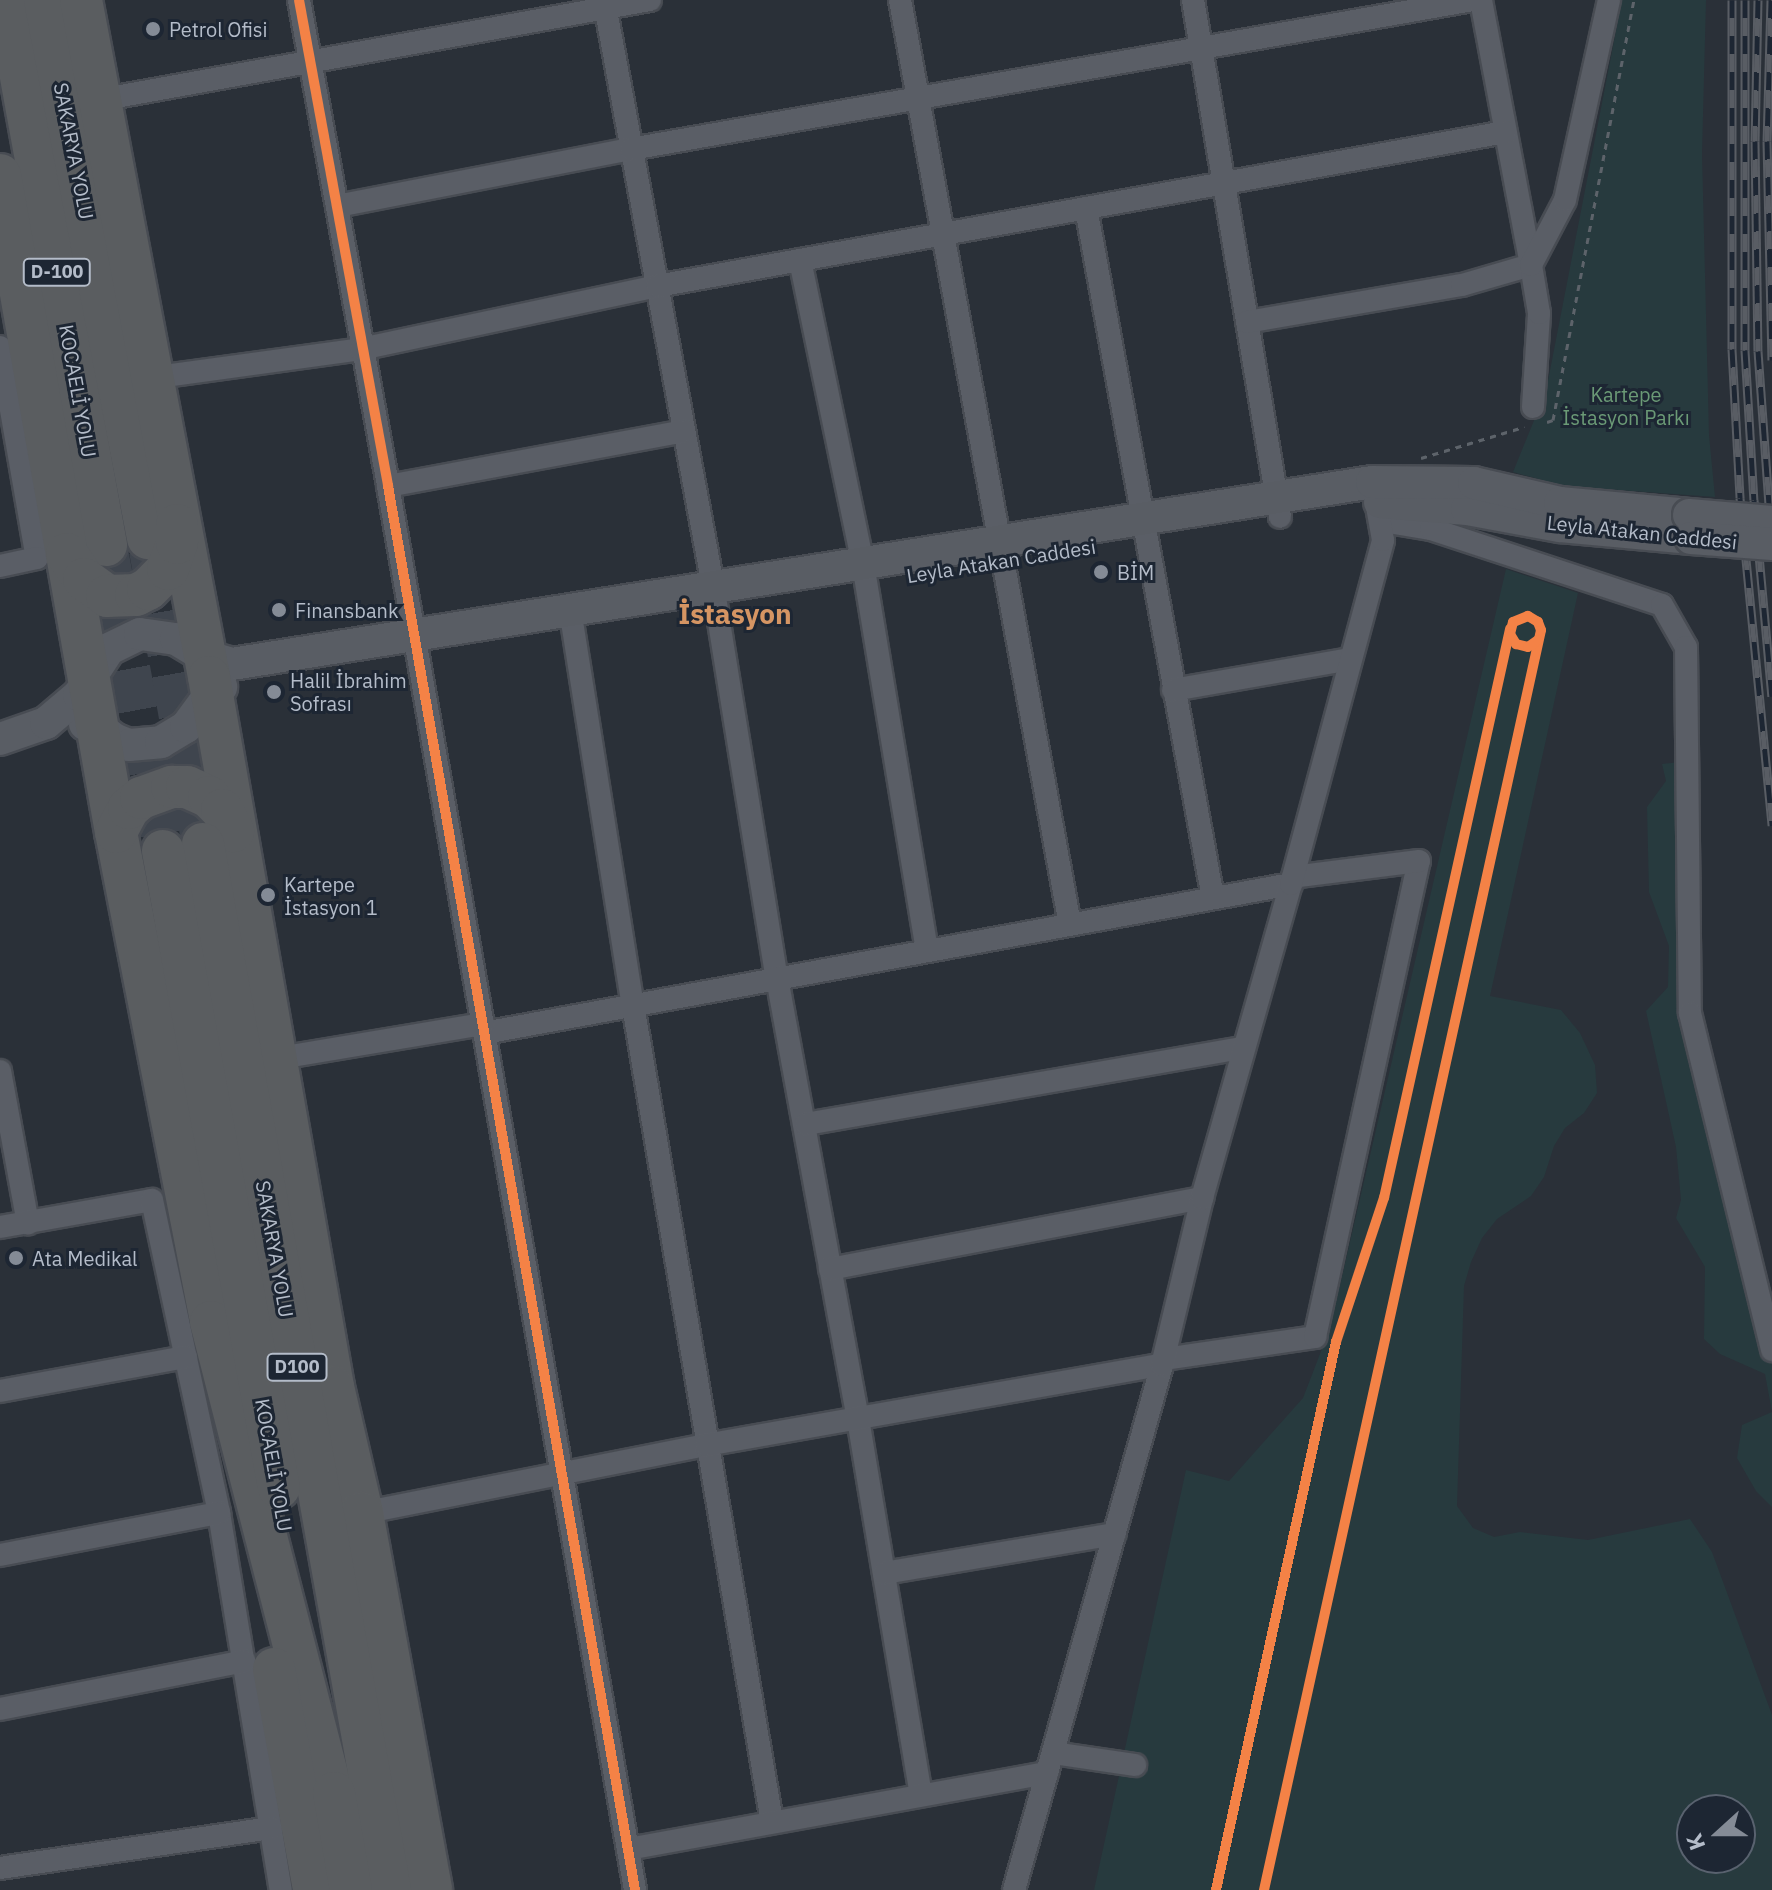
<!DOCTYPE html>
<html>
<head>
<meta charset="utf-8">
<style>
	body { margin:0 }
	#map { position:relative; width:1772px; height:1890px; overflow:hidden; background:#2a3038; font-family:"IBM Plex Sans",sans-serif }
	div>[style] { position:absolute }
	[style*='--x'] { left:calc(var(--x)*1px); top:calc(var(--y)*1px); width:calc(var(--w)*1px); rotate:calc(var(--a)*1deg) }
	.green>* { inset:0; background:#273a3e }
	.highway-tunnel>* { height:42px; margin-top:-21px; transform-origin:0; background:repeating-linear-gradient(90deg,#3f454e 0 42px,transparent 0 63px) }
	.path>* { height:3px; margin-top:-1.5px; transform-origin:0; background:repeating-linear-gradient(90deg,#5d636a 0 6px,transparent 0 12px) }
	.roads { filter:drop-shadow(2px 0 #484c53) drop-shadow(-2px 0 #484c53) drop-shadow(0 2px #484c53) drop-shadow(0 -2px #484c53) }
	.street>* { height:22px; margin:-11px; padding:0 11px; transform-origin:11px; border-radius:11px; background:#5a5e66 }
	.secondary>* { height:32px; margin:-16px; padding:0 16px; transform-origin:16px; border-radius:16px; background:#595d64 }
	.highway>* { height:42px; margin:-21px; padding:0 21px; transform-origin:21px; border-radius:21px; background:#5a5d60 }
	.rail>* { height:9px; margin-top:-4.5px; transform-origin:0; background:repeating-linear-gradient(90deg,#1d2633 0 18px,#595d64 0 36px); box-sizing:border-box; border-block:2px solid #595d64 }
	.bridges { filter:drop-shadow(2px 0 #484c53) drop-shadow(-2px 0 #484c53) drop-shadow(0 2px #484c53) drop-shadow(0 -2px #484c53) }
	.secondary-bridge>* { height:32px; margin:-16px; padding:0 16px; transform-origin:16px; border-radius:16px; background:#595d64 }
	.cycleway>* { height:10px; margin:-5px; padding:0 5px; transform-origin:5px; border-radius:5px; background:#f48246 }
	.dots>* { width:22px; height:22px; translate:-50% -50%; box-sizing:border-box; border:4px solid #1d2633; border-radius:50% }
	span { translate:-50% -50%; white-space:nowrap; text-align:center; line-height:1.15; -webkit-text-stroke:6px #1d2633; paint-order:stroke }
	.shield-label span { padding:2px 6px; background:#1d2633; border:2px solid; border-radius:6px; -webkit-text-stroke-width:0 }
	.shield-label { font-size:18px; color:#b4bcc9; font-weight:700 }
	.poi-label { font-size:20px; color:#b4bcc9 }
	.left { translate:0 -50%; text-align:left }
	.street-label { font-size:20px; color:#b4bcc9 }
	.park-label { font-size:20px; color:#6b9a76 }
	.district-label { font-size:28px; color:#d59563; font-weight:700 }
	.north { position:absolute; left:1676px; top:1794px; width:80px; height:80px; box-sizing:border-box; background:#1d2633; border:2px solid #59626f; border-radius:50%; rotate:249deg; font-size:22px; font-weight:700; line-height:32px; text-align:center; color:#b4bcc9 }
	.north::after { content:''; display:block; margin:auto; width:28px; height:36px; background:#848b96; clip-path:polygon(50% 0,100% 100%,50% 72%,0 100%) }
</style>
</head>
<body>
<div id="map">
	<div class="green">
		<div style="clip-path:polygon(1622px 0,1706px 0,1702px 154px,1709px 435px,1715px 497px,1563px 486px,1513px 472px,1546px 391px)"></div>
		<div style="clip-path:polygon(evenodd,1506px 569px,1578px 593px,1490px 996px,1561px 1010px,1580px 1033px,1595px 1065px,1597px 1093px,1584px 1113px,1565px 1128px,1554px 1146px,1544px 1177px,1531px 1196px,1497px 1219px,1482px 1238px,1471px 1262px,1464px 1286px,1457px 1506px,1473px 1528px,1494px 1537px,1520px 1532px,1588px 1540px,1690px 1519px,1712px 1552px,1772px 1715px,1772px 1890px,1094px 1890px,1186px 1470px,1229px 1481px,1303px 1398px,1330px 1328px,1506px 569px,1692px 1810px,1740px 1810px,1740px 1858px,1692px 1858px,1692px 1810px)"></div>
		<div style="clip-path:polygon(1680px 762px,1682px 1011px,1772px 1363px,1772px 1507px,1756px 1491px,1737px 1458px,1742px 1425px,1772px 1412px,1765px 1374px,1720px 1354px,1704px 1339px,1705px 1267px,1676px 1218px,1681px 1200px,1676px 1147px,1646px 1011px,1668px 987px,1669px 946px,1649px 892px,1647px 807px,1666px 781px,1662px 764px)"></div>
	</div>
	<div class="highway-tunnel">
		<div style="--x:106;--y:545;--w:311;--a:79.4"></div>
		<div style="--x:150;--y:550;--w:299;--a:79.8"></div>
	</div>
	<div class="path">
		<div style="--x:1547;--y:422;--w:6;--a:-18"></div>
		<div style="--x:1553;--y:420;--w:428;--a:-79.1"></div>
		<div style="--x:1421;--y:458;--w:108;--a:-16.8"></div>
	</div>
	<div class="roads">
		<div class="street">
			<div style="--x:299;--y:0;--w:494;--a:79.6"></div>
			<div style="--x:388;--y:486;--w:1426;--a:80.02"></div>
			<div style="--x:604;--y:0;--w:595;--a:79.45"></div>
			<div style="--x:713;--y:585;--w:398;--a:80.8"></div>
			<div style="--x:777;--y:978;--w:448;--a:79.6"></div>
			<div style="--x:858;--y:1419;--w:381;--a:80.5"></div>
			<div style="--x:900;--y:0;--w:940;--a:79.58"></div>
			<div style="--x:1193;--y:0;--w:524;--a:80.45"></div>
			<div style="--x:99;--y:100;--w:560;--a:-10.29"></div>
			<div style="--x:337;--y:206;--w:299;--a:-11"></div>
			<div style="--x:631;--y:149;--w:855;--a:-10.04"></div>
			<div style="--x:1086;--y:208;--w:702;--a:79.57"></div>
			<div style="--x:800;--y:260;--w:310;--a:78.3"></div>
			<div style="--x:863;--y:564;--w:392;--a:80.6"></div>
			<div style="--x:1247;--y:322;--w:218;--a:-9.8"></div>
			<div style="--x:1462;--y:285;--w:72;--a:-16.2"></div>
			<div style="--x:1531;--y:265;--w:270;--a:-100.7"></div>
			<div style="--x:0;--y:347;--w:214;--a:80.1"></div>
			<div style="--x:37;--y:558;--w:38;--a:168"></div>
			<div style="--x:150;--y:378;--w:213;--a:-7.8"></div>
			<div style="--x:361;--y:349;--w:303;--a:-12"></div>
			<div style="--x:657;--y:286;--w:862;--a:-10.29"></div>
			<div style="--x:1533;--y:407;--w:94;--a:-86.3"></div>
			<div style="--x:1539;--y:313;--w:49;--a:-99.5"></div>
			<div style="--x:1531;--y:265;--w:73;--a:-62.4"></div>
			<div style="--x:1565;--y:200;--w:205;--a:-77.6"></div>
			<div style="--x:388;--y:486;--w:301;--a:-10.5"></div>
			<div style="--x:1382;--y:521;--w:50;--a:9.3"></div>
			<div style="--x:1431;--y:529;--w:243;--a:18.2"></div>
			<div style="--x:1662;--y:605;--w:48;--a:60.3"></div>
			<div style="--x:1686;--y:647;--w:366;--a:89.4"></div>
			<div style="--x:1690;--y:1013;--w:347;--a:76.3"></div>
			<div style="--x:570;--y:609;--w:401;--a:81"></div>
			<div style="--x:633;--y:1005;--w:829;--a:80.34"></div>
			<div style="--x:1173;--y:690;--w:180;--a:-9.9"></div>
			<div style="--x:484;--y:1033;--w:821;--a:-10.46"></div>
			<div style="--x:273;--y:1059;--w:213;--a:-9.5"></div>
			<div style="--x:0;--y:1071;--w:155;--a:79.6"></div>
			<div style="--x:806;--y:1124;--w:444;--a:-9.9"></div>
			<div style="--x:0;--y:1227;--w:154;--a:-10.1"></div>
			<div style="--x:152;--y:1200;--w:320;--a:77.9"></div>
			<div style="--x:219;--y:1513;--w:382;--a:80.7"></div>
			<div style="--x:830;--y:1269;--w:379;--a:-10.8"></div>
			<div style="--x:1164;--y:1359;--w:153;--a:-8.3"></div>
			<div style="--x:1315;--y:1337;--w:487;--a:-77.7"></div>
			<div style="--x:1419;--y:861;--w:127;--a:172.8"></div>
			<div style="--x:0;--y:1391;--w:189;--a:-10.4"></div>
			<div style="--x:362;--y:1513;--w:351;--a:-11.2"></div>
			<div style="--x:706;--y:1445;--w:463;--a:-10"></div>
			<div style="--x:0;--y:1555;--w:223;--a:-10.9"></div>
			<div style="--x:884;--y:1573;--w:234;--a:-9.6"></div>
			<div style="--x:0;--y:1709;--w:249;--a:-11.1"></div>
			<div style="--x:1053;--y:1753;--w:83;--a:8.3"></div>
			<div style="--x:628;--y:1849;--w:426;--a:-10.3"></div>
			<div style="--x:0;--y:1868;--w:274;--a:-8.4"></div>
			<div style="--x:1014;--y:1890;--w:545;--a:-74.26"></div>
			<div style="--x:1162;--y:1365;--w:172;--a:-76.5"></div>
			<div style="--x:1202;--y:1198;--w:326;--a:-74.2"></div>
			<div style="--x:1291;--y:884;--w:356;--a:-75"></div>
			<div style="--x:1383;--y:540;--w:51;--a:-100.2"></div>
		</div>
		<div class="secondary">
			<div style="--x:1380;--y:502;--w:87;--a:4.6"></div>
			<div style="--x:1467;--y:509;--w:95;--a:10.4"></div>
			<div style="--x:1560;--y:526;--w:132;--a:5.2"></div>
			<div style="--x:85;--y:724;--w:11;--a:5"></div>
			<div style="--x:96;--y:725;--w:23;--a:38"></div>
			<div style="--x:114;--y:739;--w:16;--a:22"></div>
			<div style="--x:129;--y:745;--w:32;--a:-5"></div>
			<div style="--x:161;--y:742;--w:29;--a:-31"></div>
			<div style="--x:186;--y:727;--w:42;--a:-53.7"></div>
			<div style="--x:211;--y:693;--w:12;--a:-31"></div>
			<div style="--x:0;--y:739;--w:49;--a:-19.2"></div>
			<div style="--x:46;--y:723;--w:43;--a:-40.3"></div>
			<div style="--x:79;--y:695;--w:55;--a:-56.9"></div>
			<div style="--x:109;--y:649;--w:34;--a:-26"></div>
			<div style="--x:140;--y:634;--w:36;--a:8"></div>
			<div style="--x:176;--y:639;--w:33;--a:31"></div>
			<div style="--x:204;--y:656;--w:29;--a:16"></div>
			<div style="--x:232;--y:664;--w:1154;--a:-9.07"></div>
			<div style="--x:1372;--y:482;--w:102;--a:0.6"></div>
			<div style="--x:1474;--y:483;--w:88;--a:13.1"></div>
			<div style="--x:1560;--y:503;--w:130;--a:5.3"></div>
		</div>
		<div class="highway">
			<div style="--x:7;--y:0;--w:554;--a:79.7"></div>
			<div style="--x:45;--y:0;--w:548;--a:79.16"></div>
			<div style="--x:81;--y:0;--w:689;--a:79.29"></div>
			<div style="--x:209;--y:677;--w:721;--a:80.09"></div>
			<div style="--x:333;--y:1387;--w:129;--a:77"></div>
			<div style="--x:362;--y:1513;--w:383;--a:79.6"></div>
			<div style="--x:0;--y:175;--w:667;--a:79.99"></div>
			<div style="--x:116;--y:832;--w:499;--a:79"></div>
			<div style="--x:211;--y:1322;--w:515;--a:75.61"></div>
			<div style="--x:67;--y:554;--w:30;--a:56"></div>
			<div style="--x:84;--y:579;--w:29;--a:36"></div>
			<div style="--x:107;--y:596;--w:29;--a:-2"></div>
			<div style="--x:136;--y:595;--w:13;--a:-27"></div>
			<div style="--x:148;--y:589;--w:28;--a:-45"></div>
			<div style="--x:168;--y:569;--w:28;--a:-71"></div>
			<div style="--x:177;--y:543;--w:18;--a:-90"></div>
			<div style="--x:116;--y:832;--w:27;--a:-62"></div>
			<div style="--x:129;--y:808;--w:16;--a:-40"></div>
			<div style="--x:141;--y:798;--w:33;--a:-20"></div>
			<div style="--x:172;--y:787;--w:15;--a:0"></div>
			<div style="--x:187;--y:787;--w:24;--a:24"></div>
			<div style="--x:209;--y:797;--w:18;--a:45"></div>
			<div style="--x:222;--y:810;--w:24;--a:62"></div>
			<div style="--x:203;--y:844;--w:1063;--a:79.86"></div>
			<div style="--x:163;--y:851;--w:647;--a:79.68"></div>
			<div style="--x:274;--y:1669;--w:225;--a:79.7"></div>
			<div style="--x:334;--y:1793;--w:98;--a:80.1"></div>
		</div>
	</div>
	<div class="rail">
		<div style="--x:1732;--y:0;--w:349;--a:90"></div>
		<div style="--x:1732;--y:349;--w:149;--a:86.9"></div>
		<div style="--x:1740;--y:498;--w:329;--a:84.4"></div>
		<div style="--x:1745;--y:0;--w:350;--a:90"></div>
		<div style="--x:1745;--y:350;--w:150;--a:86.6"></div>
		<div style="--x:1754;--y:500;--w:197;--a:84.8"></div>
		<div style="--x:1758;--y:0;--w:141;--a:91.2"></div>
		<div style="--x:1755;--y:141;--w:210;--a:89.2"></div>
		<div style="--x:1758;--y:351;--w:194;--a:85.9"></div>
		<div style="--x:1771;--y:0;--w:141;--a:91.6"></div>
		<div style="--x:1767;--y:141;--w:219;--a:88.7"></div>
	</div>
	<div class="bridges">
		<div class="secondary-bridge">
			<div style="--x:1689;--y:515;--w:83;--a:4.8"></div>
			<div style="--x:1691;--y:538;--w:81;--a:4.2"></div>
		</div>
	</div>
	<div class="cycleway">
		<div style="--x:299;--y:0;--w:494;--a:79.6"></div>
		<div style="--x:388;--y:486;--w:1426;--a:80.02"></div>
		<div style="--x:1216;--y:1890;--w:561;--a:-77.65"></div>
		<div style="--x:1336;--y:1342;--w:152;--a:-71.6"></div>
		<div style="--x:1384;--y:1198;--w:583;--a:-77.51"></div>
		<div style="--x:1264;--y:1890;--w:1290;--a:-77.6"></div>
		<div style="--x:1541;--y:630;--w:9;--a:-111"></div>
		<div style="--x:1538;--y:622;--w:12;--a:-149"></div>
		<div style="--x:1528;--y:616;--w:16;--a:158"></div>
		<div style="--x:1513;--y:622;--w:12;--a:104"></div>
		<div style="--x:1510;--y:634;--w:12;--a:59"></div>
		<div style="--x:1516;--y:644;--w:12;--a:14"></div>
		<div style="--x:1528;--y:647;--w:12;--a:-35"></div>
	</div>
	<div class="dots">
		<div style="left:153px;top:29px;background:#848b96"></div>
		<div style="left:1101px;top:572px;background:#848b96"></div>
		<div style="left:279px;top:610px;background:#848b96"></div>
		<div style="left:274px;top:692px;background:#848b96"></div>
		<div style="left:268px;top:895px;background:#848b96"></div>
		<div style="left:16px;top:1258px;background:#848b96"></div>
	</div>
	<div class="shield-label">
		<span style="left:57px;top:272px">D-100</span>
		<span style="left:297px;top:1367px">D100</span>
	</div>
	<div class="poi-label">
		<span class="left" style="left:169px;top:29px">Petrol Ofisi</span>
		<span class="left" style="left:1117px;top:572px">BİM</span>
		<span class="left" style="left:295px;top:610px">Finansbank</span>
		<span class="left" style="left:290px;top:692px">Halil İbrahim<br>Sofrası</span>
		<span class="left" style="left:284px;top:896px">Kartepe<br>İstasyon 1</span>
		<span class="left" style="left:32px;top:1258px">Ata Medikal</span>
	</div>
	<div class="street-label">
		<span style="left:74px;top:151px;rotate:79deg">SAKARYA YOLU</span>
		<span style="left:78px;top:391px;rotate:80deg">KOCAELİ YOLU</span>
		<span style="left:1642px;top:532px;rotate:6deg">Leyla Atakan Caddesi</span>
		<span style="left:1001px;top:561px;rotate:-9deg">Leyla Atakan Caddesi</span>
		<span style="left:275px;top:1249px;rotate:80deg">SAKARYA YOLU</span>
		<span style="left:274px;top:1465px;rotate:80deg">KOCAELİ YOLU</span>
	</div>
	<div class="park-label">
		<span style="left:1626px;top:406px">Kartepe<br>İstasyon Parkı</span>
	</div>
	<div class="district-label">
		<span style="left:735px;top:614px">İstasyon</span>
	</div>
	<div class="north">K</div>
</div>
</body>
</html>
